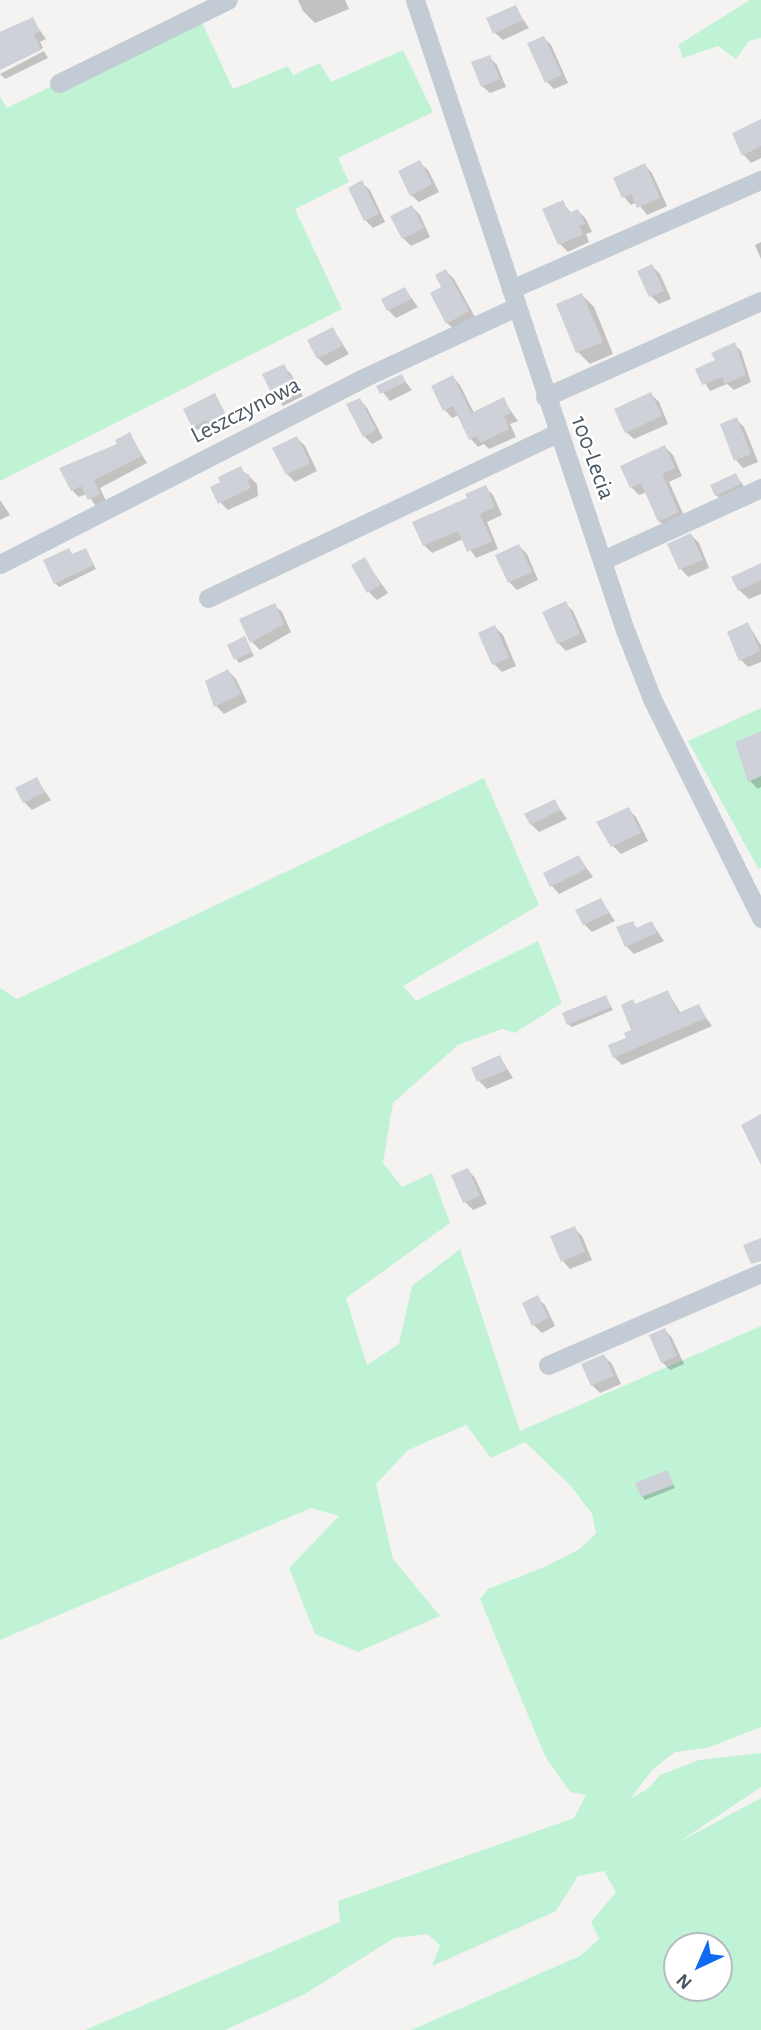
<!DOCTYPE html>
<html>
<head>
<meta charset="utf-8">
<style>
	body { margin:0 }
	#map { position:relative; width:761px; height:2030px; overflow:hidden; background:#f5f3f2; font-family:"Alegreya Sans",sans-serif }
	div>[style] { position:absolute }
	[style*='--x'] { left:calc(var(--x)*1px); top:calc(var(--y)*1px); width:calc(var(--w)*1px); rotate:calc(var(--a)*1deg) }
	.green>* { inset:0; background:#c0f3d6 }
	.shadow>* { inset:0; background:#0003 }
	.building>* { inset:0; background:#ced1d8 }
	.minor>* { height:19px; margin:-9.5px; padding:0 9.5px; transform-origin:9.5px; border-radius:9.5px; background:#c3ccd5 }
	span { translate:-50% -50%; white-space:nowrap; text-align:center; line-height:1.15; -webkit-text-stroke:5px #fff; paint-order:stroke }
	.street-label { font-size:24px; color:#485562 }
	.north { position:absolute; left:663px; top:1932px; width:70px; height:70px; box-sizing:border-box; background:#fff; border:2px solid #b6bbc0; border-radius:50%; rotate:224deg; font-size:19px; font-weight:700; line-height:28px; text-align:center; color:#485562 }
	.north::after { content:''; display:block; margin:auto; width:24px; height:32px; background:#0e6af3; clip-path:polygon(50% 0,100% 100%,50% 72%,0 100%) }
</style>
</head>
<body>
<div id="map">
	<div class="green">
		<div style="clip-path:polygon(750px 0,761px 0,761px 38px,749px 41px,736px 59px,718px 46px,683px 58px,678px 45px)"></div>
		<div style="clip-path:polygon(198px 14px,233px 89px,288px 66px,293px 75px,320px 63px,331px 82px,403px 50px,433px 112px,338px 158px,349px 182px,295px 209px,342px 309px,0 481px,0 96px,7px 108px)"></div>
		<div style="clip-path:polygon(761px 708px,761px 868px,758px 868px,688px 741px)"></div>
		<div style="clip-path:polygon(evenodd,484px 778px,539px 905px,403px 986px,416px 1001px,538px 941px,562px 1003px,515px 1033px,502px 1029px,458px 1045px,393px 1103px,383px 1163px,402px 1187px,432px 1173px,450px 1223px,346px 1298px,367px 1365px,399px 1344px,412px 1286px,460px 1249px,520px 1431px,761px 1326px,761px 1727px,707px 1748px,675px 1752px,653px 1769px,630px 1799px,649px 1788px,660px 1775px,699px 1760px,761px 1753px,761px 1787px,679px 1842px,761px 1798px,761px 2030px,411px 2030px,580px 1956px,599px 1939px,591px 1922px,616px 1892px,604px 1871px,578px 1876px,556px 1911px,432px 1966px,440px 1945px,427px 1934px,394px 1938px,305px 1994px,225px 2030px,85px 2030px,340px 1922px,338px 1901px,574px 1818px,586px 1795px,570px 1792px,545px 1756px,480px 1599px,488px 1589px,544px 1567px,580px 1549px,596px 1533px,592px 1514px,571px 1486px,525px 1442px,491px 1458px,466px 1425px,408px 1450px,376px 1484px,393px 1559px,440px 1616px,358px 1652px,315px 1634px,289px 1568px,339px 1516px,311px 1508px,0 1640px,0 988px,17px 999px,484px 778px,677px 1946px,719px 1946px,719px 1988px,677px 1988px,677px 1946px)"></div>
	</div>
	<div class="shadow">
		<div style="clip-path:polygon(298px 0,345px 0,349px 9px,315px 23px,303px 11px)"></div>
		<div style="clip-path:polygon(515px 7px,529px 28px,503px 40px,495px 33px)"></div>
		<div style="clip-path:polygon(32px 19px,46px 39px,40px 42px,43px 48px,0 68px,0 32px)"></div>
		<div style="clip-path:polygon(544px 38px,551px 45px,568px 83px,554px 89px,547px 82px)"></div>
		<div style="clip-path:polygon(44px 51px,48px 58px,5px 79px,0 74px)"></div>
		<div style="clip-path:polygon(489px 57px,497px 65px,506px 87px,490px 93px,482px 86px)"></div>
		<div style="clip-path:polygon(761px 121px,761px 158px,751px 163px,744px 155px,734px 134px)"></div>
		<div style="clip-path:polygon(420px 163px,428px 170px,439px 192px,419px 202px,411px 195px)"></div>
		<div style="clip-path:polygon(645px 165px,652px 173px,667px 206px,647px 215px,637px 202px,631px 205px,624px 197px,615px 179px)"></div>
		<div style="clip-path:polygon(362px 183px,370px 190px,385px 222px,373px 228px,365px 220px,350px 189px)"></div>
		<div style="clip-path:polygon(562px 202px,572px 214px,578px 211px,586px 219px,592px 232px,586px 234px,589px 242px,568px 252px,560px 244px)"></div>
		<div style="clip-path:polygon(412px 207px,420px 215px,430px 237px,411px 246px,403px 238px)"></div>
		<div style="clip-path:polygon(761px 242px,761px 259px,755px 245px)"></div>
		<div style="clip-path:polygon(652px 266px,660px 274px,671px 299px,659px 304px,651px 296px)"></div>
		<div style="clip-path:polygon(446px 271px,454px 279px,476px 319px,455px 330px,447px 323px,443px 288px)"></div>
		<div style="clip-path:polygon(405px 289px,418px 307px,396px 318px,388px 310px)"></div>
		<div style="clip-path:polygon(582px 295px,594px 307px,613px 354px,590px 364px,578px 352px)"></div>
		<div style="clip-path:polygon(333px 329px,349px 354px,326px 366px,318px 358px)"></div>
		<div style="clip-path:polygon(734px 344px,741px 351px,751px 382px,734px 390px,727px 384px,710px 391px,697px 370px,717px 361px)"></div>
		<div style="clip-path:polygon(283px 366px,291px 374px,303px 396px,283px 406px,276px 398px)"></div>
		<div style="clip-path:polygon(401px 376px,412px 390px,390px 401px,378px 386px)"></div>
		<div style="clip-path:polygon(453px 377px,460px 385px,474px 413px,503px 400px,518px 421px,510px 424px,516px 437px,489px 449px,484px 444px,478px 447px,471px 439px,459px 415px,452px 418px,445px 410px)"></div>
		<div style="clip-path:polygon(651px 394px,659px 402px,668px 424px,634px 439px,626px 432px)"></div>
		<div style="clip-path:polygon(215px 395px,228px 419px,197px 430px,193px 426px)"></div>
		<div style="clip-path:polygon(360px 400px,367px 408px,383px 438px,372px 444px,364px 436px)"></div>
		<div style="clip-path:polygon(736px 419px,744px 427px,758px 462px,743px 468px,736px 460px)"></div>
		<div style="clip-path:polygon(130px 435px,147px 463px,100px 488px,106px 501px,96px 506px,87px 494px,79px 497px,72px 490px)"></div>
		<div style="clip-path:polygon(297px 438px,305px 446px,317px 471px,295px 482px,287px 474px)"></div>
		<div style="clip-path:polygon(665px 447px,673px 455px,682px 476px,669px 482px,686px 520px,667px 528px,659px 521px,647px 492px,639px 495px,631px 487px)"></div>
		<div style="clip-path:polygon(240px 468px,257px 484px,258px 496px,228px 510px,220px 502px)"></div>
		<div style="clip-path:polygon(736px 475px,748px 492px,724px 502px,716px 495px)"></div>
		<div style="clip-path:polygon(485px 487px,493px 495px,502px 515px,487px 522px,498px 549px,476px 558px,463px 539px,432px 553px,424px 545px,469px 499px)"></div>
		<div style="clip-path:polygon(0 500px,10px 515px,0 520px)"></div>
		<div style="clip-path:polygon(691px 535px,699px 543px,709px 568px,688px 577px,681px 569px)"></div>
		<div style="clip-path:polygon(519px 546px,527px 554px,538px 580px,517px 590px,509px 582px)"></div>
		<div style="clip-path:polygon(69px 550px,73px 556px,86px 550px,96px 569px,59px 587px,55px 583px)"></div>
		<div style="clip-path:polygon(364px 559px,388px 593px,377px 600px,369px 592px)"></div>
		<div style="clip-path:polygon(761px 565px,761px 594px,749px 599px,739px 590px)"></div>
		<div style="clip-path:polygon(565px 603px,573px 611px,587px 642px,566px 651px,558px 643px)"></div>
		<div style="clip-path:polygon(274px 605px,282px 612px,291px 632px,260px 650px,252px 642px)"></div>
		<div style="clip-path:polygon(748px 624px,761px 645px,761px 662px,748px 667px,741px 660px)"></div>
		<div style="clip-path:polygon(495px 627px,503px 635px,516px 666px,502px 672px,494px 664px)"></div>
		<div style="clip-path:polygon(244px 638px,254px 656px,239px 663px,236px 659px)"></div>
		<div style="clip-path:polygon(228px 671px,236px 679px,247px 702px,224px 714px,216px 706px)"></div>
		<div style="clip-path:polygon(761px 737px,761px 787px,758px 789px,750px 781px)"></div>
		<div style="clip-path:polygon(36px 779px,51px 800px,32px 810px,24px 802px)"></div>
		<div style="clip-path:polygon(554px 801px,567px 819px,539px 832px,531px 824px)"></div>
		<div style="clip-path:polygon(628px 809px,636px 817px,648px 841px,621px 854px,613px 846px)"></div>
		<div style="clip-path:polygon(579px 857px,593px 877px,559px 894px,552px 886px)"></div>
		<div style="clip-path:polygon(601px 900px,615px 921px,592px 932px,584px 924px)"></div>
		<div style="clip-path:polygon(632px 923px,638px 929px,652px 923px,664px 941px,634px 954px,626px 946px)"></div>
		<div style="clip-path:polygon(668px 992px,681px 1014px,698px 1006px,712px 1026px,622px 1065px,614px 1057px,634px 1031px,633px 1002px,637px 1005px)"></div>
		<div style="clip-path:polygon(606px 997px,613px 1010px,572px 1027px,568px 1024px)"></div>
		<div style="clip-path:polygon(500px 1057px,513px 1078px,487px 1089px,479px 1081px)"></div>
		<div style="clip-path:polygon(468px 1170px,475px 1178px,487px 1204px,473px 1210px,465px 1202px)"></div>
		<div style="clip-path:polygon(574px 1228px,582px 1236px,592px 1260px,570px 1269px,563px 1261px)"></div>
		<div style="clip-path:polygon(537px 1298px,545px 1305px,555px 1326px,542px 1333px,534px 1325px)"></div>
		<div style="clip-path:polygon(665px 1330px,672px 1338px,684px 1364px,670px 1370px,662px 1362px)"></div>
		<div style="clip-path:polygon(604px 1356px,612px 1364px,621px 1384px,600px 1393px,592px 1385px)"></div>
		<div style="clip-path:polygon(667px 1472px,675px 1488px,645px 1500px,642px 1496px)"></div>
	</div>
	<div class="building">
		<div style="clip-path:polygon(516px 5px,523px 20px,493px 34px,486px 18px)"></div>
		<div style="clip-path:polygon(33px 17px,40px 31px,34px 34px,41px 50px,0 70px,0 32px)"></div>
		<div style="clip-path:polygon(544px 36px,562px 75px,545px 83px,527px 43px)"></div>
		<div style="clip-path:polygon(490px 55px,500px 79px,481px 87px,471px 62px)"></div>
		<div style="clip-path:polygon(761px 119px,761px 146px,742px 156px,732px 133px)"></div>
		<div style="clip-path:polygon(420px 160px,432px 184px,410px 196px,398px 171px)"></div>
		<div style="clip-path:polygon(645px 163px,660px 198px,637px 208px,631px 194px,622px 198px,613px 178px)"></div>
		<div style="clip-path:polygon(362px 180px,379px 214px,364px 221px,348px 188px)"></div>
		<div style="clip-path:polygon(563px 200px,569px 213px,578px 209px,585px 224px,579px 226px,583px 234px,558px 245px,542px 209px)"></div>
		<div style="clip-path:polygon(412px 205px,424px 228px,402px 239px,390px 216px)"></div>
		<div style="clip-path:polygon(652px 264px,664px 291px,649px 297px,637px 271px)"></div>
		<div style="clip-path:polygon(446px 269px,469px 311px,446px 324px,430px 293px,441px 287px,435px 275px)"></div>
		<div style="clip-path:polygon(405px 287px,411px 299px,387px 311px,381px 299px)"></div>
		<div style="clip-path:polygon(582px 293px,603px 342px,576px 353px,556px 304px)"></div>
		<div style="clip-path:polygon(333px 327px,342px 346px,317px 359px,307px 340px)"></div>
		<div style="clip-path:polygon(735px 342px,746px 375px,725px 384px,722px 377px,702px 385px,695px 369px,715px 360px,711px 353px)"></div>
		<div style="clip-path:polygon(284px 364px,296px 388px,274px 399px,262px 374px)"></div>
		<div style="clip-path:polygon(402px 374px,406px 382px,380px 394px,376px 386px)"></div>
		<div style="clip-path:polygon(453px 375px,471px 413px,504px 397px,511px 413px,504px 416px,509px 429px,480px 443px,477px 436px,469px 440px,453px 406px,443px 411px,431px 386px)"></div>
		<div style="clip-path:polygon(651px 392px,662px 416px,625px 433px,614px 409px)"></div>
		<div style="clip-path:polygon(215px 393px,226px 415px,209px 424px,207px 420px,192px 427px,183px 409px)"></div>
		<div style="clip-path:polygon(360px 398px,376px 430px,363px 437px,346px 404px)"></div>
		<div style="clip-path:polygon(737px 417px,751px 454px,734px 461px,720px 424px)"></div>
		<div style="clip-path:polygon(130px 432px,142px 456px,94px 480px,100px 494px,88px 500px,81px 486px,71px 491px,59px 468px,117px 444px,115px 440px)"></div>
		<div style="clip-path:polygon(297px 436px,310px 463px,286px 475px,272px 448px)"></div>
		<div style="clip-path:polygon(665px 445px,675px 468px,662px 474px,679px 512px,658px 522px,641px 483px,630px 488px,620px 466px)"></div>
		<div style="clip-path:polygon(241px 466px,244px 473px,250px 475px,248px 481px,251px 488px,218px 504px,210px 487px,220px 482px,218px 477px)"></div>
		<div style="clip-path:polygon(736px 473px,741px 484px,715px 496px,710px 485px)"></div>
		<div style="clip-path:polygon(486px 485px,495px 507px,480px 514px,492px 541px,467px 552px,458px 531px,423px 546px,412px 522px,467px 498px,465px 494px)"></div>
		<div style="clip-path:polygon(691px 533px,703px 560px,679px 570px,667px 544px)"></div>
		<div style="clip-path:polygon(519px 544px,532px 572px,508px 583px,495px 555px)"></div>
		<div style="clip-path:polygon(69px 548px,72px 554px,86px 548px,94px 565px,54px 584px,43px 560px)"></div>
		<div style="clip-path:polygon(365px 557px,381px 585px,367px 593px,351px 565px)"></div>
		<div style="clip-path:polygon(761px 563px,761px 580px,738px 591px,731px 577px)"></div>
		<div style="clip-path:polygon(566px 601px,580px 634px,557px 644px,542px 612px)"></div>
		<div style="clip-path:polygon(275px 603px,284px 624px,250px 643px,239px 619px)"></div>
		<div style="clip-path:polygon(748px 622px,760px 651px,739px 661px,727px 632px)"></div>
		<div style="clip-path:polygon(495px 625px,509px 658px,492px 665px,478px 633px)"></div>
		<div style="clip-path:polygon(245px 636px,252px 652px,234px 660px,227px 645px)"></div>
		<div style="clip-path:polygon(228px 669px,241px 694px,214px 707px,205px 681px)"></div>
		<div style="clip-path:polygon(761px 731px,761px 776px,748px 782px,735px 742px)"></div>
		<div style="clip-path:polygon(37px 777px,45px 792px,23px 803px,15px 788px)"></div>
		<div style="clip-path:polygon(555px 799px,560px 810px,530px 825px,524px 814px)"></div>
		<div style="clip-path:polygon(629px 807px,641px 833px,611px 847px,596px 822px)"></div>
		<div style="clip-path:polygon(579px 855px,586px 869px,550px 887px,543px 873px)"></div>
		<div style="clip-path:polygon(601px 898px,609px 913px,583px 925px,575px 910px)"></div>
		<div style="clip-path:polygon(633px 921px,636px 928px,652px 921px,657px 933px,625px 947px,616px 927px)"></div>
		<div style="clip-path:polygon(668px 990px,678px 1013px,699px 1004px,706px 1018px,613px 1058px,608px 1045px,626px 1038px,624px 1033px,631px 1030px,621px 1005px,633px 999px,635px 1004px)"></div>
		<div style="clip-path:polygon(606px 995px,611px 1007px,567px 1025px,562px 1013px)"></div>
		<div style="clip-path:polygon(500px 1055px,507px 1070px,477px 1082px,471px 1068px)"></div>
		<div style="clip-path:polygon(761px 1114px,761px 1165px,741px 1125px)"></div>
		<div style="clip-path:polygon(468px 1168px,480px 1196px,463px 1203px,451px 1175px)"></div>
		<div style="clip-path:polygon(575px 1226px,585px 1252px,561px 1262px,550px 1236px)"></div>
		<div style="clip-path:polygon(761px 1238px,761px 1261px,751px 1264px,743px 1245px)"></div>
		<div style="clip-path:polygon(538px 1295px,549px 1318px,532px 1326px,522px 1303px)"></div>
		<div style="clip-path:polygon(665px 1328px,677px 1356px,661px 1363px,649px 1335px)"></div>
		<div style="clip-path:polygon(604px 1354px,614px 1376px,591px 1386px,581px 1364px)"></div>
		<div style="clip-path:polygon(668px 1470px,673px 1485px,641px 1497px,635px 1483px)"></div>
	</div>
	<div class="minor">
		<div style="--x:415;--y:0;--w:664;--a:71.57"></div>
		<div style="--x:625;--y:630;--w:74;--a:68.6"></div>
		<div style="--x:652;--y:699;--w:245;--a:63.5"></div>
		<div style="--x:59;--y:83;--w:188;--a:-26.2"></div>
		<div style="--x:511;--y:289;--w:273;--a:-23.6"></div>
		<div style="--x:545;--y:397;--w:236;--a:-24"></div>
		<div style="--x:603;--y:560;--w:174;--a:-24.5"></div>
		<div style="--x:0;--y:564;--w:406;--a:-27.1"></div>
		<div style="--x:361;--y:379;--w:171;--a:-24.9"></div>
		<div style="--x:208;--y:598;--w:386;--a:-25.3"></div>
		<div style="--x:548;--y:1365;--w:232;--a:-23.4"></div>
	</div>
	<div class="street-label">
		<span style="left:246px;top:411px;rotate:-27deg">Leszczynowa</span>
		<span style="left:592px;top:458px;rotate:70deg">100-Lecia</span>
	</div>
	<div class="north">N</div>
</div>
</body>
</html>
